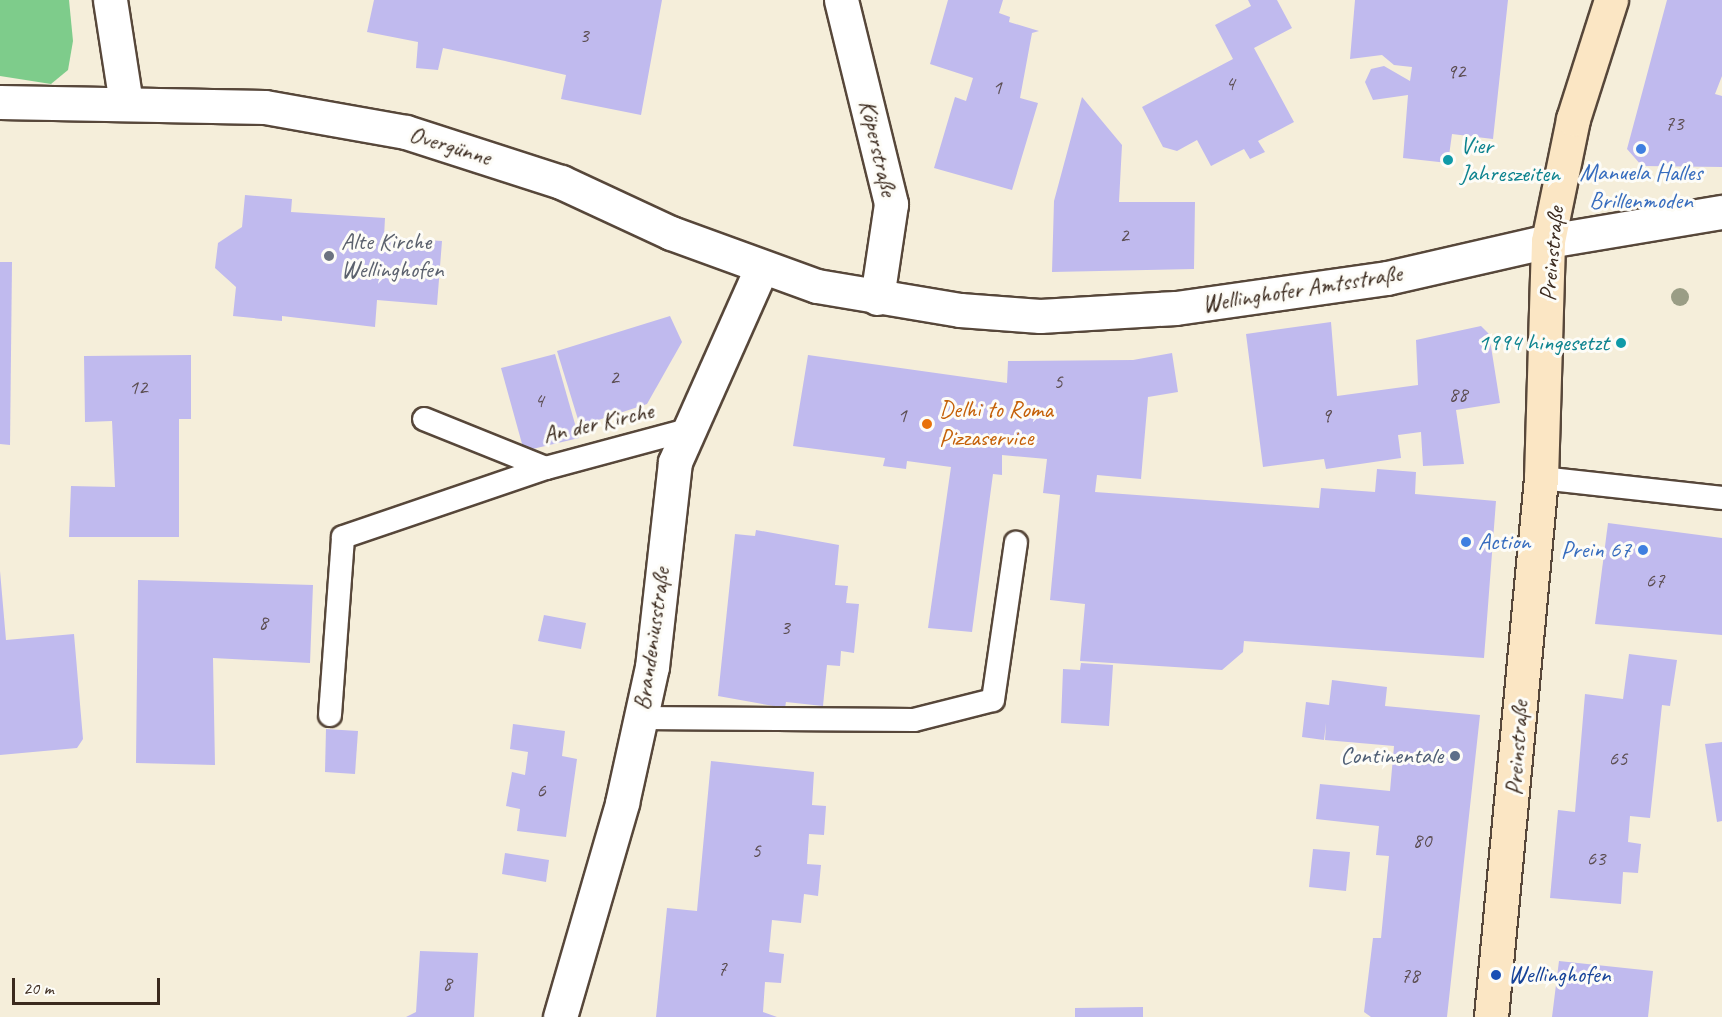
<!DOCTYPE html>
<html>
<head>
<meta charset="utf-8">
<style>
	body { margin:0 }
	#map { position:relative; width:1722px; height:1017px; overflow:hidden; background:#f5eeda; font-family:Caveat,sans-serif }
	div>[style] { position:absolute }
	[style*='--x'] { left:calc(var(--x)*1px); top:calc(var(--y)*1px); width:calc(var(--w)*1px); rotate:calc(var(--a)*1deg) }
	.green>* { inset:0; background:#7ecc8b }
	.building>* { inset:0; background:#c0baee }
	.roads { filter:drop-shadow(2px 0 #57473a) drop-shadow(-2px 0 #57473a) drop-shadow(0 2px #57473a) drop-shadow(0 -2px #57473a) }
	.lane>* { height:22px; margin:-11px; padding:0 11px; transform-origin:11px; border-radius:11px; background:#fff }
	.street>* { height:33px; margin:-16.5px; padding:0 16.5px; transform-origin:16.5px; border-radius:16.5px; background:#fff }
	.secondary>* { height:33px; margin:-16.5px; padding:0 16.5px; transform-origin:16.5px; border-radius:16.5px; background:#fbe6c4 }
	.trees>* { width:18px; height:18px; margin:-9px; border-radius:50%; background:#9a9d85 }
	.dots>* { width:16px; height:16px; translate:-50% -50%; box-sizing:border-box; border:3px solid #fdfcf7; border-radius:50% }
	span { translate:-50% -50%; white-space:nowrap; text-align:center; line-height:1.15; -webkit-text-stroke:6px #fdfcf7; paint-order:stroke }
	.number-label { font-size:21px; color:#5c4e52 }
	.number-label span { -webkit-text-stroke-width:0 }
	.street-label { font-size:24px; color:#3b2a1e }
	.culture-label { font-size:24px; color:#0d838f }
	.left { translate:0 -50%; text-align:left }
	.right { translate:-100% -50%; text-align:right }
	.shop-label { font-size:24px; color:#366cbe }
	.worship-label { font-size:24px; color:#5b616d }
	.food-label { font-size:24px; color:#c56008 }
	.service-label { font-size:24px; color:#4e5e75 }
	.transit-label { font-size:24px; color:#164399 }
	.scale { position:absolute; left:12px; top:978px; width:148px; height:27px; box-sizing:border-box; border:3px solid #3b2a1e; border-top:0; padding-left:8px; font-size:18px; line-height:21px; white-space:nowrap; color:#3b2a1e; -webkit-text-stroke:4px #fdfcf7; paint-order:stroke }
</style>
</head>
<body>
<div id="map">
	<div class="green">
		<div style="clip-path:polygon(0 0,69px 0,73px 41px,68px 70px,51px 84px,0 76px)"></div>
	</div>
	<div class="building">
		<div style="clip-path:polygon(374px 0,662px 0,641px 115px,561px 99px,566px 75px,505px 61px,443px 48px,438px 70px,416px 68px,418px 42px,367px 32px)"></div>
		<div style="clip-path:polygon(948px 0,1003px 0,999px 13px,1010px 17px,1009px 22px,1039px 31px,1032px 33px,1020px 98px,1038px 103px,1012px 190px,934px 168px,955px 97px,966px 101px,973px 78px,930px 64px)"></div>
		<div style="clip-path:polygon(1248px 0,1277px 0,1292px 28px,1254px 48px,1294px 122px,1258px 141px,1265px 152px,1250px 159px,1244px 149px,1211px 166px,1197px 140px,1177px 151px,1163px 147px,1142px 107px,1233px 59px,1215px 25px,1251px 6px)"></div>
		<div style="clip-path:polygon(1355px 0,1508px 0,1493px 139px,1452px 134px,1448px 163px,1403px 158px,1408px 95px,1373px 100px,1365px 82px,1371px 69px,1384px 66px,1410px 81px,1412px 67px,1394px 65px,1382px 55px,1350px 59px)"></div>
		<div style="clip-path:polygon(1667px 0,1722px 0,1722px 76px,1715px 94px,1722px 96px,1722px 167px,1642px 166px,1627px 149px)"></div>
		<div style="clip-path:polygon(1082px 97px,1122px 145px,1119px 202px,1195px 202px,1194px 269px,1052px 272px,1054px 201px)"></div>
		<div style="clip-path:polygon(245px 195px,292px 199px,291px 212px,385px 218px,384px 237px,442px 241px,437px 305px,377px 300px,375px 327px,282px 316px,282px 321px,233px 316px,236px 287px,215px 268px,218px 243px,242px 227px)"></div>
		<div style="clip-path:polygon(0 262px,12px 262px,10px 445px,0 444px)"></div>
		<div style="clip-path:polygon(670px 316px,682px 342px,647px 404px,580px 426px,557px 351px)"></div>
		<div style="clip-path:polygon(1331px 322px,1337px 396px,1418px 385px,1416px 340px,1481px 326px,1489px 334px,1500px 403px,1456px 410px,1464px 464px,1423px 466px,1421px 432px,1398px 435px,1401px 458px,1326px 469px,1324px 459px,1263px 467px,1246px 334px)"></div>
		<div style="clip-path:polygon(1172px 353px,1178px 392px,1148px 397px,1141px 479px,1097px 475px,1095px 492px,1319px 508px,1321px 488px,1375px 492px,1377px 469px,1416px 472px,1415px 494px,1496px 501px,1484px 658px,1244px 641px,1243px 652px,1222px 670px,1080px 661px,1085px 604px,1050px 600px,1060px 495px,1043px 493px,1047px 459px,1002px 455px,1002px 475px,993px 474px,972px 632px,928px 628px,951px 467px,907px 461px,906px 469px,883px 466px,885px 458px,793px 446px,808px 355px,1007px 383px,1008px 361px,1133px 360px)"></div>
		<div style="clip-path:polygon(555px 354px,579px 438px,524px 451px,501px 368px)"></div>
		<div style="clip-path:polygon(191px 355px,191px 419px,179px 419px,179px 537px,69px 537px,71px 486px,115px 487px,112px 421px,85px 422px,84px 356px)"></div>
		<div style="clip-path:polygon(1608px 523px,1722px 538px,1722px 635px,1595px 624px)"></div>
		<div style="clip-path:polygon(756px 530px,839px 545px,835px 585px,848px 586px,846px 603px,859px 604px,854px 653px,841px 651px,840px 666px,827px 665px,823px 706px,786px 702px,785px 708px,718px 696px,735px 534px,755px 536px)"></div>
		<div style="clip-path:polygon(0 571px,6px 640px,74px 634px,83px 739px,77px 748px,0 755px)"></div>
		<div style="clip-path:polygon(138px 580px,313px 585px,310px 663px,213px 658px,215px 765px,136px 763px)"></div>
		<div style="clip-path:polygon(544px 615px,586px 623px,581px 649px,538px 641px)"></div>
		<div style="clip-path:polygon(1629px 654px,1677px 660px,1670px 706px,1662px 705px,1650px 818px,1630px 816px,1628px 842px,1641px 844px,1638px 873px,1623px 872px,1621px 904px,1550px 898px,1558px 810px,1575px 812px,1585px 694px,1623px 699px)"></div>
		<div style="clip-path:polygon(1081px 663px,1113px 665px,1109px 726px,1061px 723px,1063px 669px,1080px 670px)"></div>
		<div style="clip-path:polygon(1332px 680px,1387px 687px,1385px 706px,1480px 715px,1447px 1017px,1371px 1017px,1364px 1012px,1373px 938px,1381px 938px,1389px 856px,1376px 855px,1379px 826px,1316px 819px,1320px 784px,1390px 791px,1394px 746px,1325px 740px,1326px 723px,1324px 740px,1302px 737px,1306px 702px,1329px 705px)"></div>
		<div style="clip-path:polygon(513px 724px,565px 731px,562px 756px,577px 759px,566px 837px,517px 831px,520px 809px,506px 806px,512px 772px,525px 775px,528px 752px,510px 749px)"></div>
		<div style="clip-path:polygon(326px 729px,358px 731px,355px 774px,325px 772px)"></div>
		<div style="clip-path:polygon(1722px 742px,1722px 821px,1717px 822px,1705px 744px)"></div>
		<div style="clip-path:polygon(711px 761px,814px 772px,812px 805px,826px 806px,824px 835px,809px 834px,807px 864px,821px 865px,818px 896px,804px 894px,801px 923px,772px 920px,769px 952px,784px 954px,781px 983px,765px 982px,763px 1012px,777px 1017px,656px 1017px,667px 908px,697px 911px)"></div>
		<div style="clip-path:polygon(1313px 849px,1350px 852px,1346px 891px,1309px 887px)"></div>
		<div style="clip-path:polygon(505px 853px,549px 860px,546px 882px,502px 874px)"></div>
		<div style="clip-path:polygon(420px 951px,478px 953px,474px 1017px,406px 1017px,416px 1012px)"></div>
		<div style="clip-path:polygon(1559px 961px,1653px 971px,1648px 1017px,1552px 1017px)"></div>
		<div style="clip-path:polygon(1143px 1007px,1143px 1017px,1075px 1017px,1075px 1008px)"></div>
	</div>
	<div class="roads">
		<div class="lane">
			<div style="--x:424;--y:419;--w:131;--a:21.9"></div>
			<div style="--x:546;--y:468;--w:143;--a:-15"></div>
			<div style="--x:1541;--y:478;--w:182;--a:6.3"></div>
			<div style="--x:330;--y:715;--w:178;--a:-85.8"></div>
			<div style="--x:343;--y:537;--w:214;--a:-18.8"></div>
			<div style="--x:640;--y:718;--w:274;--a:0.4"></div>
			<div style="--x:914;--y:720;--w:81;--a:-14.2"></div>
			<div style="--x:993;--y:700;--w:159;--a:-81.7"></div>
		</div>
		<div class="street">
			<div style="--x:110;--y:0;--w:104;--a:81.2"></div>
			<div style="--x:841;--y:0;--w:210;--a:76.2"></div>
			<div style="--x:891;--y:204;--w:95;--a:98.5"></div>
			<div style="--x:0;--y:102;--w:265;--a:1.1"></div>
			<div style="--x:265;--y:107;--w:143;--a:10.1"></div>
			<div style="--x:406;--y:132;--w:163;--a:17.9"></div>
			<div style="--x:561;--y:182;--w:121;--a:24.9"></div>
			<div style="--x:671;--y:233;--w:155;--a:20"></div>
			<div style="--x:817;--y:286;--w:145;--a:9.5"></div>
			<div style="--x:960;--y:310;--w:80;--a:4.3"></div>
			<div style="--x:1040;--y:316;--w:136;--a:-3.4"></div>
			<div style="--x:1176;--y:308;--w:213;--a:-8.1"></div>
			<div style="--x:1387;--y:278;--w:165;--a:-12.9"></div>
			<div style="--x:1548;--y:241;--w:176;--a:-9.5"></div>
			<div style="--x:560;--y:1017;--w:223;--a:-73.8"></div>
			<div style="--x:622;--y:803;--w:139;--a:-77.6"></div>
			<div style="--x:652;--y:667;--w:206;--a:-83.6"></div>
			<div style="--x:675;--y:462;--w:211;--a:-66"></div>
		</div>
		<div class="secondary">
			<div style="--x:1491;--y:1017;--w:541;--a:-84.7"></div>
			<div style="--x:1541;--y:478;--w:237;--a:-88.3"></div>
			<div style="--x:1548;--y:241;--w:125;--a:-78.4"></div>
			<div style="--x:1573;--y:119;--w:125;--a:-72.3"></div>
		</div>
	</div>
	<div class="trees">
		<div style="left:1680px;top:297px"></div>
	</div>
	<div class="dots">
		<div style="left:1641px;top:149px;background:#3f7fe0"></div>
		<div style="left:1448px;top:160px;background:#0f9aa8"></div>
		<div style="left:329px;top:256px;background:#6b7280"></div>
		<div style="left:1621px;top:343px;background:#0f9aa8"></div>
		<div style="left:927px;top:424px;background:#e8710a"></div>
		<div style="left:1466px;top:542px;background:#3f7fe0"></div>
		<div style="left:1643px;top:550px;background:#3f7fe0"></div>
		<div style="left:1455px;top:756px;background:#5c6f8a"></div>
		<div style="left:1496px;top:975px;background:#1a4fb4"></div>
	</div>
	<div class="number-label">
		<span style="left:584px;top:35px">3</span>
		<span style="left:1456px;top:71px">92</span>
		<span style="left:1230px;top:83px">4</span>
		<span style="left:997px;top:87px">1</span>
		<span style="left:1674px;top:123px">73</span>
		<span style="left:1124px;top:235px">2</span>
		<span style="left:614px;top:377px">2</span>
		<span style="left:1058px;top:381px">5</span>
		<span style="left:138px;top:387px">12</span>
		<span style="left:1458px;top:394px">88</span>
		<span style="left:539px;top:400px">4</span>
		<span style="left:902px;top:415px">1</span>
		<span style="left:1326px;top:415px">9</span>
		<span style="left:1655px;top:580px">67</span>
		<span style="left:263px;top:622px">8</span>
		<span style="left:785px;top:627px">3</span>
		<span style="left:1618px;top:758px">65</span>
		<span style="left:541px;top:790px">6</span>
		<span style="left:1422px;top:840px">80</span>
		<span style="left:756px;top:850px">5</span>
		<span style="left:1596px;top:858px">63</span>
		<span style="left:722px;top:968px">7</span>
		<span style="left:1410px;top:975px">78</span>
		<span style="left:447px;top:983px">8</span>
	</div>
	<div class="street-label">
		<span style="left:450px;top:146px;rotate:17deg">Overgünne</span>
		<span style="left:878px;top:148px;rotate:77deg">Köperstraße</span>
		<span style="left:1552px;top:254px;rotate:-85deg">Preinstraße</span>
		<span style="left:1302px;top:289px;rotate:-9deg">Wellinghofer Amtsstraße</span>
		<span style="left:598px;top:423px;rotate:-13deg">An der Kirche</span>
		<span style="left:652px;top:639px;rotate:-82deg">Brandeniusstraße</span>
		<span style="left:1517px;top:748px;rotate:-86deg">Preinstraße</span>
	</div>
	<div class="culture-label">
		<span class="left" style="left:1460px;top:160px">Vier<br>Jahreszeiten</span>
		<span class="right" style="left:1609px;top:343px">1994 hingesetzt</span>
	</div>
	<div class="shop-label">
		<span style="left:1641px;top:187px">Manuela Halles<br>Brillenmoden</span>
		<span class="left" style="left:1478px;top:542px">Action</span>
		<span class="right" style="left:1631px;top:550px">Prein 67</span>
	</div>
	<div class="worship-label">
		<span class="left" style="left:341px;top:256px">Alte Kirche<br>Wellinghofen</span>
	</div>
	<div class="food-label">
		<span class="left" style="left:939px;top:424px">Delhi to Roma<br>Pizzaservice</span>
	</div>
	<div class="service-label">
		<span class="right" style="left:1443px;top:756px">Continentale</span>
	</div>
	<div class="transit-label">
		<span class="left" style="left:1508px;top:975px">Wellinghofen</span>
	</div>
	<div class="scale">20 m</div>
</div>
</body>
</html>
